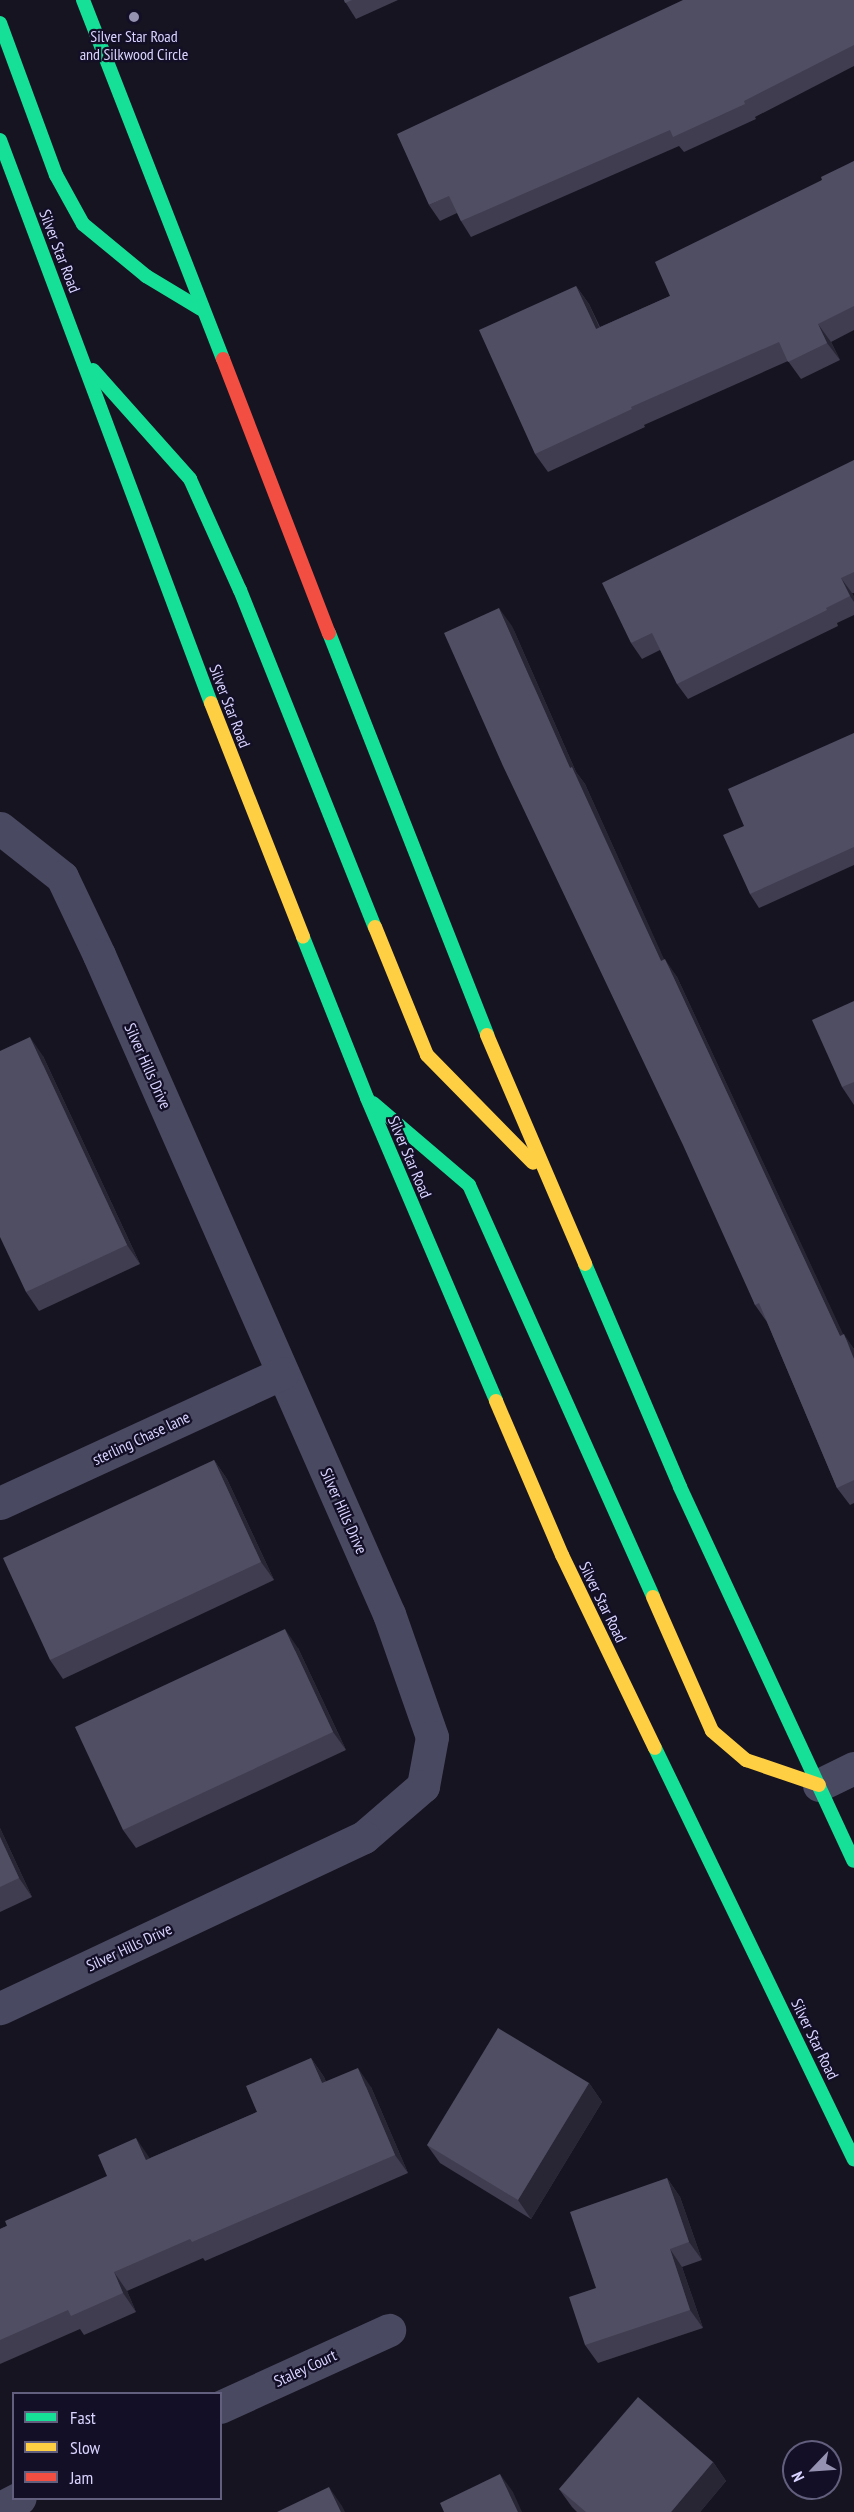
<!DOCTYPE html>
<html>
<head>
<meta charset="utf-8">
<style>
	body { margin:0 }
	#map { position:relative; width:854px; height:2512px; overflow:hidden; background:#161421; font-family:"PT Sans Narrow",sans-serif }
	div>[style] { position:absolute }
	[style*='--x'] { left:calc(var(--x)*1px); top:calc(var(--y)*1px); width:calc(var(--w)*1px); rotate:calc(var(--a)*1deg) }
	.street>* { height:33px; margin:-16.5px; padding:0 16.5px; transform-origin:16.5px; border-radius:16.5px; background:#4a4962 }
	.fast>* { height:14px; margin:-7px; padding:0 7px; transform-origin:7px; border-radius:7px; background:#16e098 }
	.slow>* { height:14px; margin:-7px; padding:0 7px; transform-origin:7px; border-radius:7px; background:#ffcf43 }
	.jam>* { height:14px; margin:-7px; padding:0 7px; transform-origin:7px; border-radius:7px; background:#f24e42 }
	.wall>* { inset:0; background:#403d50 }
	.shaded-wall>* { inset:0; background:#282635 }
	.building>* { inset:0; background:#504e63 }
	.dots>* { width:16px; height:16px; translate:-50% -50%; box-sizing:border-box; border:3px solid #130f26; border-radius:50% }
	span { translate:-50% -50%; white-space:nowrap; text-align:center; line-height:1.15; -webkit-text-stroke:4.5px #130f26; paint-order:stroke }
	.poi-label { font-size:16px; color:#d9d4ff }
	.street-label { font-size:16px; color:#d9d4ff }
	.legend { position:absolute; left:12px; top:2392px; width:210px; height:108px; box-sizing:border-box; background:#130f26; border:2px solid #625e7d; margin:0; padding:8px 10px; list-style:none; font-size:18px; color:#d9d4ff }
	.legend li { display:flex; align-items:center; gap:12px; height:30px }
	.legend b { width:30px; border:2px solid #625e7d }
	.north { position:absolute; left:782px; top:2440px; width:60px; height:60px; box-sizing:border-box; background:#130f26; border:2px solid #625e7d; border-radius:50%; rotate:245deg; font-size:16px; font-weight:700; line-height:24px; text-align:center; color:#d9d4ff }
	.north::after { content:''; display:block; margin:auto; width:21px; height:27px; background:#9591b1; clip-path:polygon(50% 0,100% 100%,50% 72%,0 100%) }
</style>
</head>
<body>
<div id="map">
	<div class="street">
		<div style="--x:0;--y:828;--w:79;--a:38.3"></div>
		<div style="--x:62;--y:877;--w:86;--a:64.6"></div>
		<div style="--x:99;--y:955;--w:720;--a:66.25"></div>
		<div style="--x:389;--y:1614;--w:130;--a:70.7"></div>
		<div style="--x:432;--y:1737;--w:50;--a:100.4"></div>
		<div style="--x:423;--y:1786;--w:78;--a:139.2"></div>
		<div style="--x:364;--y:1837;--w:402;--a:154.8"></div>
		<div style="--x:0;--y:1503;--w:311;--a:-24.7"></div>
		<div style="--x:819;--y:1785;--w:39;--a:-26"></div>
		<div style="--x:220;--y:2407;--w:186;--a:-24.5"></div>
		<div style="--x:0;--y:2508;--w:22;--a:-27"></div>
	</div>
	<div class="fast">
		<div style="--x:83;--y:0;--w:385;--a:68.7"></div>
		<div style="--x:0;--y:23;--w:162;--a:69.8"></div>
		<div style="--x:56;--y:175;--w:56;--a:61.1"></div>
		<div style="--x:83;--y:224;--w:82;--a:39.5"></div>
		<div style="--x:146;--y:276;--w:64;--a:31"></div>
		<div style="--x:0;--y:140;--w:601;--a:69.46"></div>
		<div style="--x:93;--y:370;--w:146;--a:48.3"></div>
		<div style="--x:190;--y:479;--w:122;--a:65.8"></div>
		<div style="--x:240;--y:590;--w:363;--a:68.2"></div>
		<div style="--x:329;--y:633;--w:432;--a:68.5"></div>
		<div style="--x:303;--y:937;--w:173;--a:68.3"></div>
		<div style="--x:367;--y:1098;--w:329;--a:66.9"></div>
		<div style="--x:373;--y:1103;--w:126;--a:40.5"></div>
		<div style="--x:469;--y:1185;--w:451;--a:65.9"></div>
		<div style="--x:585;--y:1264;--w:242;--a:66.9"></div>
		<div style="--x:680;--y:1487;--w:412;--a:65.1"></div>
		<div style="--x:655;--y:1748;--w:457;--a:64.2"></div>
	</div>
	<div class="slow">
		<div style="--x:211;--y:703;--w:251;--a:68.5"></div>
		<div style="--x:375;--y:927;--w:138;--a:67.9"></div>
		<div style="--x:427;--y:1055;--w:151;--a:45.5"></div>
		<div style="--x:487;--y:1035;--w:249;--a:66.8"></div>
		<div style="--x:496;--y:1401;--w:168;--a:66.8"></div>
		<div style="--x:562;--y:1555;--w:214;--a:64.3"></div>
		<div style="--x:653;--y:1597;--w:146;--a:66.2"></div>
		<div style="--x:712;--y:1731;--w:45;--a:40.5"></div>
		<div style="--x:746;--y:1760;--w:77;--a:18.9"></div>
	</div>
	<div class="jam">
		<div style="--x:223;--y:359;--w:294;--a:68.9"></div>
	</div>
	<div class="wall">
		<div style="clip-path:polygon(344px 0,398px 0,356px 19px)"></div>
		<div style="clip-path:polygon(854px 0,854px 66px,755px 117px,756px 119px,684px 152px,679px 146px,471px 237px,461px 221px,457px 213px,440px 221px,429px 205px)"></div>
		<div style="clip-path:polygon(854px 161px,854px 330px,831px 342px,840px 360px,801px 379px,788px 361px,644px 425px,645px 427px,548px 472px,535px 454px,576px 286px,589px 304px,600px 327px,670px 296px,822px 180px)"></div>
		<div style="clip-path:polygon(854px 460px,854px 593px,852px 593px,854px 597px,854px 615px,837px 623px,838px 626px,688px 699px,677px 684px,660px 650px,642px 659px,631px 643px)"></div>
		<div style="clip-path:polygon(512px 626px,576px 772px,585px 784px,664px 960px,677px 977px,843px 1335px,854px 1349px,854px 1503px,850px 1505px,837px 1488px,767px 1322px,755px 1305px)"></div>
		<div style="clip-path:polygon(854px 733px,854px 865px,759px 908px,750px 894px,744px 826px)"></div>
		<div style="clip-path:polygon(854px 1001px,854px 1105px,842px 1087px)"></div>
		<div style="clip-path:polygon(43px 1056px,140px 1264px,39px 1311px,26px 1292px)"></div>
		<div style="clip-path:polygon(214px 1460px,227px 1479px,274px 1580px,63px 1679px,50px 1660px)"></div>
		<div style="clip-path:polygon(298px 1648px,346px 1750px,136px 1848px,123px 1830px)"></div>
		<div style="clip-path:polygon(0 1828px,32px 1897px,0 1912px)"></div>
		<div style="clip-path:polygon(311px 2058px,324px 2077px,326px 2082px,371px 2087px,408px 2173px,205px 2261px,203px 2258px,127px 2291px,136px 2312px,84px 2335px,80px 2329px,0 2364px,0 2229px,150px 2158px,257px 2112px)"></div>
		<div style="clip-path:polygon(589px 2083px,602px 2102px,531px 2219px,440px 2163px,427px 2145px)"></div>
		<div style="clip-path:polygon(667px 2178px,680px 2197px,702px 2260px,682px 2267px,703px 2328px,598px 2363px,585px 2345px,596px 2288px)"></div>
		<div style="clip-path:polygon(713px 2462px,726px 2481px,700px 2512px,577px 2512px,572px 2507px,559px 2489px)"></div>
	</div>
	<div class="shaded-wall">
		<div style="clip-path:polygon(576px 286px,589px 304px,608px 347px,596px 329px)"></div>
		<div style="clip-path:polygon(818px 324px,831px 342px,840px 360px,827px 343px)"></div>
		<div style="clip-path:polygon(841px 578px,852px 593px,854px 597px,854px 602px,850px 596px)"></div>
		<div style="clip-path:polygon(499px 608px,512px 626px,576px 772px,585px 784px,673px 979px,661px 961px,570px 768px)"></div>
		<div style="clip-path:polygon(665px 959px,677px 977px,851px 1351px,844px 1334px,854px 1349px,854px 1359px,840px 1336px)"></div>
		<div style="clip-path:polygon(30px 1037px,43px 1056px,140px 1264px,127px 1245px)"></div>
		<div style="clip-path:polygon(214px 1460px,227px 1479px,274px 1580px,261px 1562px)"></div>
		<div style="clip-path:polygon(285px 1629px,298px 1648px,346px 1750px,333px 1732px)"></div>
		<div style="clip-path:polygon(0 1828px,32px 1897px,19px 1878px,0 1837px)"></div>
		<div style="clip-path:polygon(311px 2058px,324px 2077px,335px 2102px,322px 2083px)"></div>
		<div style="clip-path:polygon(358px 2068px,371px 2087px,408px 2173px,395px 2155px)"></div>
		<div style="clip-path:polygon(589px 2083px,602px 2102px,531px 2219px,518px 2200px)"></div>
		<div style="clip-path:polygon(136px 2138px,149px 2157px,159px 2178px,146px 2160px)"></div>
		<div style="clip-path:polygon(667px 2178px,680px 2197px,702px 2260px,689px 2242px)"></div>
		<div style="clip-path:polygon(670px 2249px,682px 2267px,703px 2328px,690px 2310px)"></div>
		<div style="clip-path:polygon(114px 2272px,127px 2291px,136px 2312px,123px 2293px)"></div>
		<div style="clip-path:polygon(713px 2462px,726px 2481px,700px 2512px,671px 2512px)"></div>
		<div style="clip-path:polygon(500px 2474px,513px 2492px,522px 2512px,518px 2512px)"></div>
		<div style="clip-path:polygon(329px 2487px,342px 2506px,345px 2512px,341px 2512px)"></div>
	</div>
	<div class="building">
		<div style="clip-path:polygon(344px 0,352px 0,345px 3px)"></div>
		<div style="clip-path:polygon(683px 0,854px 0,854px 45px,744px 101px,745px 104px,673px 137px,670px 130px,461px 221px,449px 196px,429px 205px,397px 134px)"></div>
		<div style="clip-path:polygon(854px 161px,854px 306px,818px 324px,827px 343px,788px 362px,779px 342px,631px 407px,632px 409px,535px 454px,479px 330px,576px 286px,596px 329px,670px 296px,655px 262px,822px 180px,821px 177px)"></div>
		<div style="clip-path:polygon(854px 460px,854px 572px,841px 578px,850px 596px,826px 608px,827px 610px,677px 684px,652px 633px,631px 643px,602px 583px)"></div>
		<div style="clip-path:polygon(499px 608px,570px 768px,572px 767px,661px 961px,665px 959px,840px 1336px,844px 1334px,854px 1359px,854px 1480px,837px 1488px,759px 1303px,755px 1305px,683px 1145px,503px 766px,444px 633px)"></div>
		<div style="clip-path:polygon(854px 733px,854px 847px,750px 894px,723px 835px,744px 826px,728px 789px)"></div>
		<div style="clip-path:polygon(854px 1001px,854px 1082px,842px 1087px,812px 1020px)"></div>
		<div style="clip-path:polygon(30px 1037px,127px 1245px,26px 1292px,0 1237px,0 1051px)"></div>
		<div style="clip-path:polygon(214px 1460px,261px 1562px,50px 1660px,3px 1558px)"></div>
		<div style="clip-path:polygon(285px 1629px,333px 1732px,123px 1830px,75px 1727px)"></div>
		<div style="clip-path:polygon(0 1837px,19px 1878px,0 1887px)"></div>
		<div style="clip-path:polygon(498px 2028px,589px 2083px,518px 2200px,427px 2145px)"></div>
		<div style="clip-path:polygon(311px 2058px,322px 2083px,358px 2068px,395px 2155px,192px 2242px,190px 2239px,114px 2272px,123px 2293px,71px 2316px,68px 2310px,0 2340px,0 2229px,7px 2226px,5px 2221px,107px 2176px,98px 2155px,136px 2138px,146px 2160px,257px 2112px,246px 2086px)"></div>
		<div style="clip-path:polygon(667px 2178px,689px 2242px,670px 2249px,690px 2310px,585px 2345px,569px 2297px,596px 2288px,570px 2212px)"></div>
		<div style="clip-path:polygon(638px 2397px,713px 2462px,671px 2512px,586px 2512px,559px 2489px)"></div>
		<div style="clip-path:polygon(500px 2474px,518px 2512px,444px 2512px,440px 2503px)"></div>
		<div style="clip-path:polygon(329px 2487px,341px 2512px,277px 2512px)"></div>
	</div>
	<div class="dots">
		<div style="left:134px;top:17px;background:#9591b1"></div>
	</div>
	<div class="poi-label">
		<span style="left:134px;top:45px">Silver Star Road<br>and Silkwood Circle</span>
	</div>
	<div class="street-label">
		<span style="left:60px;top:251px;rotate:69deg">Silver Star Road</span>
		<span style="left:230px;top:706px;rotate:69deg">Silver Star Road</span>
		<span style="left:148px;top:1066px;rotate:66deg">Silver Hills Drive</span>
		<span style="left:410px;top:1157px;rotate:67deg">Silver Star Road</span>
		<span style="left:141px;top:1438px;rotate:-25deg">sterling Chase lane</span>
		<span style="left:344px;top:1511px;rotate:66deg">Silver Hills Drive</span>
		<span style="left:603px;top:1602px;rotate:64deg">Silver Star Road</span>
		<span style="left:129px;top:1947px;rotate:-25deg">Silver Hills Drive</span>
		<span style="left:815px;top:2039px;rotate:64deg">Silver Star Road</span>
		<span style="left:305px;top:2368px;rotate:-25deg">Staley Court</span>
	</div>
	<ul class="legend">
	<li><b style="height:8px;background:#16e098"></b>Fast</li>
	<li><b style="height:8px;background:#ffcf43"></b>Slow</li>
	<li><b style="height:8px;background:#f24e42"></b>Jam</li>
	</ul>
	<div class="north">N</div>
</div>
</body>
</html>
